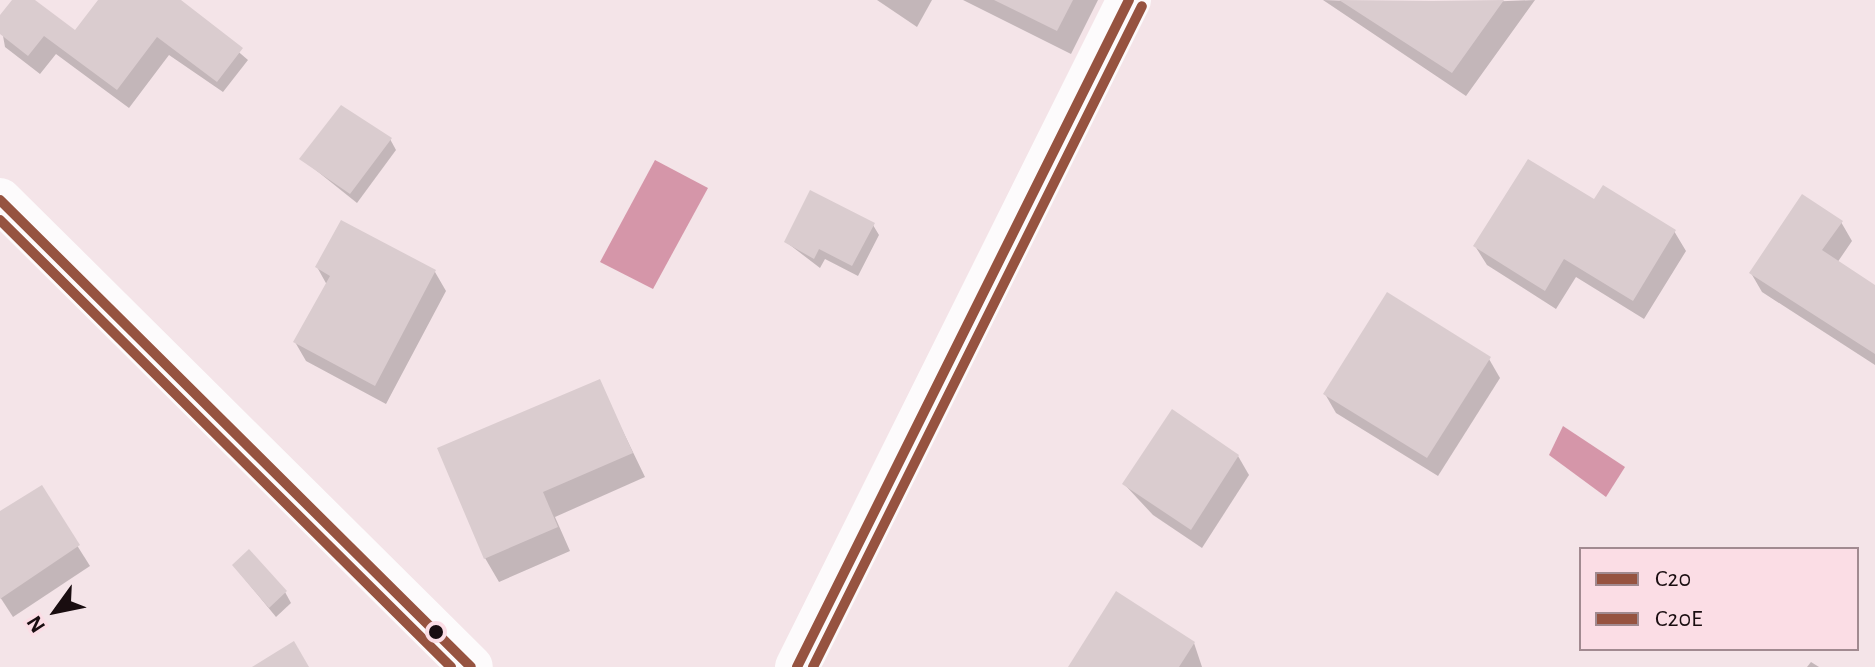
<!DOCTYPE html>
<html>
<head>
<meta charset="utf-8">
<style>
	body { margin:0 }
	#map { position:relative; width:1875px; height:667px; overflow:hidden; background:#f4e4e8; font-family:"Alegreya Sans",sans-serif }
	div>[style] { position:absolute }
	[style*='--x'] { left:calc(var(--x)*1px); top:calc(var(--y)*1px); width:calc(var(--w)*1px); rotate:calc(var(--a)*1deg) }
	.water>* { inset:0; background:#d596a9 }
	.shadow>* { inset:0; background:#0003 }
	.building>* { inset:0; background:#dacccf }
	.minor>* { height:44px; margin:-22px; padding:0 22px; transform-origin:22px; border-radius:22px; background:#fdfbfc }
	.bus-1>* { height:10px; margin:-5px; padding:0 5px; transform-origin:5px; border-radius:5px; background:#965340 }
	.bus-2>* { height:10px; margin:-5px; padding:0 5px; transform-origin:5px; border-radius:5px; background:#965340 }
	.dots>* { width:22px; height:22px; translate:-50% -50%; box-sizing:border-box; border:4px solid #fbdde5; border-radius:50% }
	span { translate:-50% -50%; white-space:nowrap; text-align:center; line-height:1.15; -webkit-text-stroke:8px #fbdde5; paint-order:stroke }
	.legend { position:absolute; left:1579px; top:547px; width:280px; height:104px; box-sizing:border-box; background:#fbdde5; border:2px solid #a18a90; margin:0; padding:10px 14px; list-style:none; font-size:24px; color:#190d10 }
	.legend li { display:flex; align-items:center; gap:16px; height:40px }
	.legend b { width:40px; border:2px solid #a18a90 }
	.north { position:absolute; left:16px; top:571px; width:80px; height:80px; -webkit-text-stroke:6px #fbdde5; paint-order:stroke; rotate:237deg; font-size:22px; font-weight:700; line-height:32px; text-align:center; color:#190d10 }
	.north::after { content:''; display:block; margin:auto; width:28px; height:36px; background:#190d10; clip-path:polygon(50% 0,100% 100%,50% 72%,0 100%) }
</style>
</head>
<body>
<div id="map">
	<div class="water">
		<div style="clip-path:polygon(655px 160px,708px 188px,653px 289px,600px 262px)"></div>
		<div style="clip-path:polygon(1563px 426px,1625px 467px,1606px 497px,1549px 455px)"></div>
	</div>
	<div class="shadow">
		<div style="clip-path:polygon(14px 0,31px 0,76px 32px,101px 0,178px 0,248px 60px,223px 92px,169px 55px,129px 108px,56px 54px,40px 74px,5px 47px,0 19px)"></div>
		<div style="clip-path:polygon(877px 0,932px 0,917px 27px)"></div>
		<div style="clip-path:polygon(963px 0,1098px 0,1071px 54px)"></div>
		<div style="clip-path:polygon(1323px 0,1434px 4px,1535px 0,1466px 96px)"></div>
		<div style="clip-path:polygon(390px 139px,396px 150px,357px 203px,302px 159px)"></div>
		<div style="clip-path:polygon(1594px 203px,1674px 231px,1686px 251px,1644px 319px,1576px 277px,1556px 309px,1487px 265px,1475px 246px)"></div>
		<div style="clip-path:polygon(342px 222px,435px 272px,446px 291px,386px 404px,306px 361px,295px 342px,327px 285px,317px 267px)"></div>
		<div style="clip-path:polygon(1841px 222px,1852px 241px,1837px 263px,1875px 287px,1875px 365px,1762px 292px,1751px 273px)"></div>
		<div style="clip-path:polygon(873px 225px,879px 235px,858px 276px,825px 259px,820px 268px,786px 242px)"></div>
		<div style="clip-path:polygon(1489px 359px,1500px 378px,1438px 476px,1336px 413px,1325px 394px)"></div>
		<div style="clip-path:polygon(599px 382px,645px 477px,555px 517px,570px 551px,499px 582px,485px 558px)"></div>
		<div style="clip-path:polygon(1238px 456px,1249px 475px,1202px 548px,1153px 515px,1124px 484px)"></div>
		<div style="clip-path:polygon(41px 488px,90px 566px,13px 617px,0 597px,0 514px)"></div>
		<div style="clip-path:polygon(234px 566px,285px 592px,291px 603px,276px 617px)"></div>
		<div style="clip-path:polygon(1194px 643px,1202px 667px,1070px 667px)"></div>
		<div style="clip-path:polygon(1811px 662px,1819px 667px,1807px 667px)"></div>
	</div>
	<div class="building">
		<div style="clip-path:polygon(12px 0,35px 0,75px 30px,98px 0,181px 0,243px 48px,217px 82px,157px 37px,117px 90px,44px 36px,28px 56px,0 34px,0 15px)"></div>
		<div style="clip-path:polygon(994px 0,1073px 0,1057px 31px)"></div>
		<div style="clip-path:polygon(1339px 0,1433px 1px,1504px 0,1452px 73px)"></div>
		<div style="clip-path:polygon(341px 105px,392px 138px,350px 194px,299px 159px)"></div>
		<div style="clip-path:polygon(1528px 159px,1594px 199px,1603px 185px,1676px 230px,1633px 301px,1564px 259px,1545px 291px,1473px 246px)"></div>
		<div style="clip-path:polygon(810px 190px,875px 223px,852px 266px,819px 249px,814px 259px,784px 242px)"></div>
		<div style="clip-path:polygon(1802px 194px,1843px 221px,1822px 250px,1875px 285px,1875px 354px,1749px 273px)"></div>
		<div style="clip-path:polygon(341px 220px,436px 270px,375px 386px,293px 342px,330px 276px,315px 267px)"></div>
		<div style="clip-path:polygon(1387px 292px,1491px 357px,1427px 458px,1323px 394px)"></div>
		<div style="clip-path:polygon(600px 379px,633px 453px,543px 492px,558px 527px,484px 559px,437px 448px)"></div>
		<div style="clip-path:polygon(1172px 409px,1239px 455px,1191px 530px,1122px 484px)"></div>
		<div style="clip-path:polygon(42px 485px,80px 545px,0 599px,0 511px)"></div>
		<div style="clip-path:polygon(249px 549px,287px 591px,269px 608px,232px 565px)"></div>
		<div style="clip-path:polygon(1116px 591px,1195px 642px,1179px 667px,1068px 667px)"></div>
		<div style="clip-path:polygon(294px 641px,309px 667px,252px 667px)"></div>
	</div>
	<div class="minor">
		<div style="--x:0;--y:200;--w:663;--a:44.76"></div>
		<div style="--x:797;--y:667;--w:745;--a:-63.54"></div>
	</div>
	<div class="bus-1">
		<div style="--x:0;--y:200;--w:663;--a:44.76"></div>
		<div style="--x:797;--y:667;--w:745;--a:-63.54"></div>
	</div>
	<div class="bus-2">
		<div style="--x:0;--y:220;--w:635;--a:44.74"></div>
		<div style="--x:813;--y:667;--w:738;--a:-63.54"></div>
	</div>
	<div class="dots">
		<div style="left:436px;top:632px;background:#190d10"></div>
	</div>
	<ul class="legend">
	<li><b style="height:10px;background:#965340"></b>C20</li>
	<li><b style="height:10px;background:#965340"></b>C20E</li>
	</ul>
	<div class="north">N</div>
</div>
</body>
</html>
